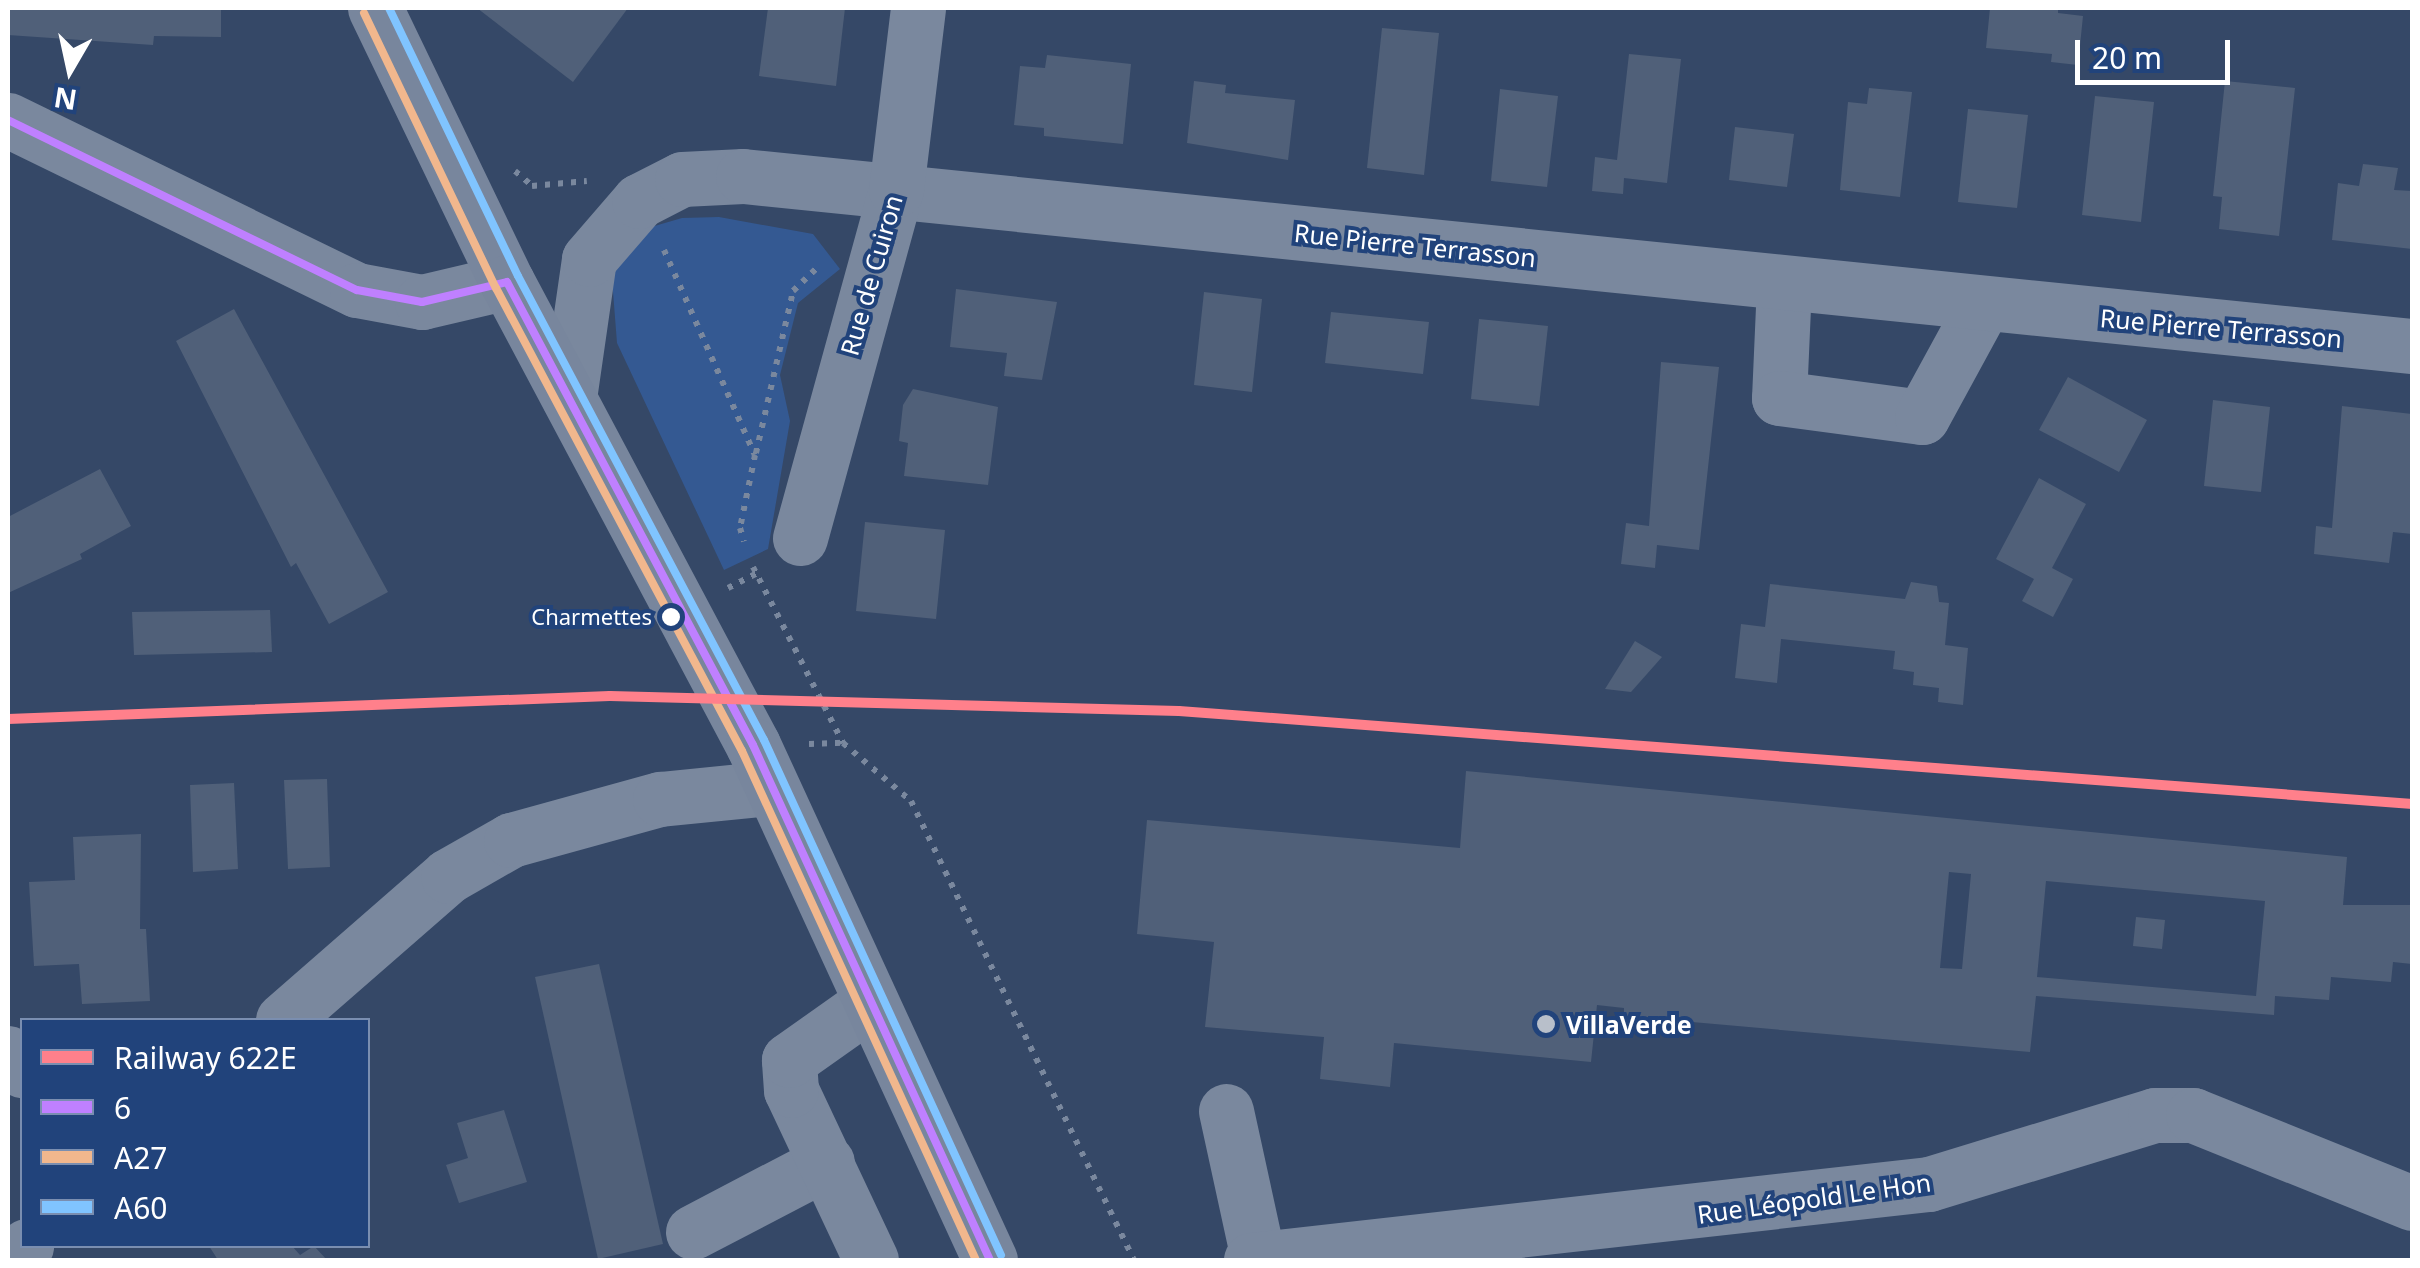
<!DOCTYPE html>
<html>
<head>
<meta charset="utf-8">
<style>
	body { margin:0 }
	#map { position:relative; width:2420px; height:1268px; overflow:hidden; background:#354867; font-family:"Noto Sans",sans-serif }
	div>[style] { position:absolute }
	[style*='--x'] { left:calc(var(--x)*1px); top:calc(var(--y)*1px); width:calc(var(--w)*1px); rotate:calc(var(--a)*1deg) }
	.green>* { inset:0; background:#345992 }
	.building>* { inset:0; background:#506079 }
	.path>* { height:6px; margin-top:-3px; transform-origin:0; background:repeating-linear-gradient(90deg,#7a889e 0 5px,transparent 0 13px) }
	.minor>* { height:55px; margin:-27.5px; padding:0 27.5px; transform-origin:27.5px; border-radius:27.5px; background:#7a889e }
	.major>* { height:55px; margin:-27.5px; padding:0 27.5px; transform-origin:27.5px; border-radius:27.5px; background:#78869d }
	.bus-1>* { height:8px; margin:-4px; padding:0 4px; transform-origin:4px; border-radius:4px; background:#bf80ff }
	.bus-2>* { height:8px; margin:-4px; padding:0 4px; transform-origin:4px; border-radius:4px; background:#f1b78d }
	.bus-3>* { height:8px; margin:-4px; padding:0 4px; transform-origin:4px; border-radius:4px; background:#80c4ff }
	.rail-1>* { height:10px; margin:-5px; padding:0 5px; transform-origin:5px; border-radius:5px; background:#ff808b }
	.dots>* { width:28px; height:28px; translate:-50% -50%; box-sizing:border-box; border:5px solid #21437b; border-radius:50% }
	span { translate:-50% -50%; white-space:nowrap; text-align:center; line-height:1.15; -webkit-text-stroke:8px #21437b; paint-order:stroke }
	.bus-label { font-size:22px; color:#fff }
	.right { translate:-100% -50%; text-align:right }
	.street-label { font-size:25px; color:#fff }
	.poi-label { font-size:25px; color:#fff; font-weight:700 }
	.left { translate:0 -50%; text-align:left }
	.frame { position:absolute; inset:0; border:10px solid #fff; pointer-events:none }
	.legend { position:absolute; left:20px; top:1018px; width:350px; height:230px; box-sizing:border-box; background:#21437b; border:2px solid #7a8eb0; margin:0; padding:12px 18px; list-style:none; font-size:30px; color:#fff }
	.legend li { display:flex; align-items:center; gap:20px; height:50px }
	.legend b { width:50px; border:2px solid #7a8eb0 }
	.north { position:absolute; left:20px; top:20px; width:100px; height:100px; -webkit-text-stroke:8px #21437b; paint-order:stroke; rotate:189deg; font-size:28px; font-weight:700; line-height:40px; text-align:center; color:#fff }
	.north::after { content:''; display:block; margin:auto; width:35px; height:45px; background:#fff; clip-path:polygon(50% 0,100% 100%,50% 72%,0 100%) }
	.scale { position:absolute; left:2075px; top:40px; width:155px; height:45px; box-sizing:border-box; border:5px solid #fff; border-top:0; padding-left:12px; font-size:30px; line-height:35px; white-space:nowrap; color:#fff; -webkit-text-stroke:8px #21437b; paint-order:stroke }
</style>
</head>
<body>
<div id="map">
	<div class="green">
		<div style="clip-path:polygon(719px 217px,813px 234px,840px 269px,798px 303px,780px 375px,790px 421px,768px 549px,724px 570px,617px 343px,611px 266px,634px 232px,682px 218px)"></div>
	</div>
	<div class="building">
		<div style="clip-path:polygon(8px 8px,221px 8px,221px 37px,154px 36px,153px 45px,8px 35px)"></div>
		<div style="clip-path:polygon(477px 8px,628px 8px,573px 82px)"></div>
		<div style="clip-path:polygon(768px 8px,845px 8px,836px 86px,759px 76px)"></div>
		<div style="clip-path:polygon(1990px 8px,2058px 8px,2058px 13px,2083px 16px,2078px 65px,2051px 62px,2052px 54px,1986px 48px)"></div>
		<div style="clip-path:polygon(1382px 28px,1439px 33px,1424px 175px,1367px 168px)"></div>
		<div style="clip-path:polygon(1629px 54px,1681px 59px,1667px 183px,1624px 178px,1623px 194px,1592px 191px,1595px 157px,1617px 160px)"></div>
		<div style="clip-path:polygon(1047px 55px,1131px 64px,1123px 144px,1044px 136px,1044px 128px,1014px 125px,1020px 66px,1045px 68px)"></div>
		<div style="clip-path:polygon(1194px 81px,1226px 85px,1225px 93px,1295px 100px,1288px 160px,1187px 143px)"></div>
		<div style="clip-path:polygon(2225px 81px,2295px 88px,2279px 236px,2219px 229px,2222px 197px,2213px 196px)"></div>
		<div style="clip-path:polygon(1869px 88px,1912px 92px,1900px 197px,1840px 190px,1848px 102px,1867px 104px)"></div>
		<div style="clip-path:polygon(1500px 89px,1558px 96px,1547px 187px,1491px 181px)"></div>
		<div style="clip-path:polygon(2095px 96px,2154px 102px,2141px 222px,2082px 215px)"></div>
		<div style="clip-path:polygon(1968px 109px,2028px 115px,2017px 208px,1958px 202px)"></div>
		<div style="clip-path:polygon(1735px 127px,1794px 134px,1787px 187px,1729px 180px)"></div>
		<div style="clip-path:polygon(2363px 164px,2398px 168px,2394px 190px,2412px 191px,2412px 249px,2332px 240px,2338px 183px,2359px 186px)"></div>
		<div style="clip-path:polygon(956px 289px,1057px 302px,1042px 380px,1004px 376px,1007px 353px,950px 347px)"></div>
		<div style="clip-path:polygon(1204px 292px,1262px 299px,1252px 392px,1194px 385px)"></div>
		<div style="clip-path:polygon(234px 309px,388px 592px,329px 624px,296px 563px,291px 567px,176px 341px)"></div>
		<div style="clip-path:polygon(1331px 312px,1429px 322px,1423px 374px,1325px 363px)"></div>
		<div style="clip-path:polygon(1479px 319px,1548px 326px,1539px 406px,1471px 399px)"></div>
		<div style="clip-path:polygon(1661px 362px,1719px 367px,1699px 550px,1657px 545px,1655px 568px,1621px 564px,1626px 523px,1649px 526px)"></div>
		<div style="clip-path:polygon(2068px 377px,2147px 420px,2119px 472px,2039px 430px)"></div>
		<div style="clip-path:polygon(913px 389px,998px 407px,988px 485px,904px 476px,908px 443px,899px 441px,903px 405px)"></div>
		<div style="clip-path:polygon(2213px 400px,2270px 407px,2261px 492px,2204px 486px)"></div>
		<div style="clip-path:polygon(2342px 406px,2412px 414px,2412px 534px,2393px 532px,2389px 563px,2314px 554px,2316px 526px,2332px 528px)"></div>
		<div style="clip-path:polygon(100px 469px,131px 526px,80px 554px,82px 559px,8px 593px,8px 517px)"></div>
		<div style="clip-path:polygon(2039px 478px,2086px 504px,2052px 568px,2073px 579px,2053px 617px,2022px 601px,2034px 579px,1996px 559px)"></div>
		<div style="clip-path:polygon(865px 522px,945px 530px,936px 619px,856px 611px)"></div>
		<div style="clip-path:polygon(1911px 582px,1937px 586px,1939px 602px,1949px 603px,1945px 645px,1968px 648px,1963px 705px,1938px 702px,1939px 688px,1913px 685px,1914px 672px,1893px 669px,1895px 651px,1781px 639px,1777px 683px,1735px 678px,1741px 624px,1765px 627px,1770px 584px,1905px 599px)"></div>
		<div style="clip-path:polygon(270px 610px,272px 652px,134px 655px,132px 612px)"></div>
		<div style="clip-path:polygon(1635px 641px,1662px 657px,1631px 692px,1605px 689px)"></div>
		<div style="clip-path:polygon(evenodd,1466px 771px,2347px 857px,2343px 905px,2412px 905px,2412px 964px,2393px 962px,2391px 982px,2331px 977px,2329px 1000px,2275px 996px,2274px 1015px,2036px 996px,2030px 1052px,1624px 1016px,1624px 1008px,1597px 1005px,1591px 1062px,1394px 1043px,1390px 1087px,1320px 1079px,1324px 1037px,1205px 1027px,1214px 942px,1137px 934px,1147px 820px,1460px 848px,1466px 771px,1949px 872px,1971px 874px,1962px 969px,1940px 968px,1949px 872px,1466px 771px,2046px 881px,2265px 901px,2256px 996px,2037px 977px,2046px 881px)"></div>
		<div style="clip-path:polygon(327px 779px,330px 867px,288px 869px,284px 780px)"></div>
		<div style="clip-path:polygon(234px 783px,238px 869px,193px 872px,190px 785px)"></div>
		<div style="clip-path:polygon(141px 834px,140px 929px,146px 929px,150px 1001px,82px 1004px,79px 964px,34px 966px,29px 882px,75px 880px,73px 837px)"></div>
		<div style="clip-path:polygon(2136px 917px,2165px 920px,2162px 949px,2133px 946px)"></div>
		<div style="clip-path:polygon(599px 964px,663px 1244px,598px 1259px,535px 977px)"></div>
		<div style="clip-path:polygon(504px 1110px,527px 1182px,459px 1203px,446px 1165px,468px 1158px,457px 1123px)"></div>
		<div style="clip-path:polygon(209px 1246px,292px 1246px,300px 1255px,314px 1246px,327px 1260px,218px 1260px)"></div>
	</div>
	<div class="path">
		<div style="--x:515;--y:171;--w:23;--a:41"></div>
		<div style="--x:532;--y:186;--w:55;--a:-5.2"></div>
		<div style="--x:664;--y:250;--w:224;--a:66.1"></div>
		<div style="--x:755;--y:455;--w:75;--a:101.6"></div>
		<div style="--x:740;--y:528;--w:14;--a:73"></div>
		<div style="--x:756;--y:453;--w:166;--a:-77.1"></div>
		<div style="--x:793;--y:291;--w:32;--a:-44"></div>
		<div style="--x:753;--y:567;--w:198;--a:62.9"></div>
		<div style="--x:843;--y:743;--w:89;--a:40.5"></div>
		<div style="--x:911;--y:801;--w:510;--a:64.09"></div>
		<div style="--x:728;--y:588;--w:33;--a:-27"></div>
		<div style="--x:809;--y:744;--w:34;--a:-2"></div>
	</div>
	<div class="minor">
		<div style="--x:8;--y:120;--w:388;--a:26"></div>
		<div style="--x:357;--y:290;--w:66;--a:10.5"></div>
		<div style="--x:422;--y:302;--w:87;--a:-13.2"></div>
		<div style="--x:1784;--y:284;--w:114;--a:92.5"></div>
		<div style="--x:1779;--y:398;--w:144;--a:7.6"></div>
		<div style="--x:1922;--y:417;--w:128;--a:-61.4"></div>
		<div style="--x:569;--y:398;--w:140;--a:-81.8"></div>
		<div style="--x:589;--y:259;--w:77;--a:-49.2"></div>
		<div style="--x:639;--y:201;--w:48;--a:-27.1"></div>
		<div style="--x:682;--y:179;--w:61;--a:-2.8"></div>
		<div style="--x:743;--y:176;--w:1678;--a:5.82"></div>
		<div style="--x:800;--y:538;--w:361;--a:-74.6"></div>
		<div style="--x:896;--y:190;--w:183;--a:-83.1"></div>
		<div style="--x:283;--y:1020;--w:219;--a:-41.1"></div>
		<div style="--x:448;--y:876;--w:73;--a:-29.7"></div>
		<div style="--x:511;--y:840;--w:155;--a:-15.4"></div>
		<div style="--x:660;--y:799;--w:112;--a:-5.7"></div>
		<div style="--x:8;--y:1053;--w:22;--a:51"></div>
		<div style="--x:1226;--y:1111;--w:150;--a:77.7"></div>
		<div style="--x:693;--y:1232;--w:151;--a:-27.6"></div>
		<div style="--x:9;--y:1260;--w:22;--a:-39"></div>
		<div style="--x:871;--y:1260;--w:188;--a:-115.2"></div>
		<div style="--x:791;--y:1090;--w:30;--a:-94"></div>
		<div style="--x:789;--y:1060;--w:100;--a:-35.3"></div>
		<div style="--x:1251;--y:1260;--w:682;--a:-6.4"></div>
		<div style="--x:1929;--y:1184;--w:236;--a:-17"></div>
		<div style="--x:2155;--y:1115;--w:38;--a:0"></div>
		<div style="--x:2193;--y:1115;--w:236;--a:21.9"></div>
	</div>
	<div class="major">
		<div style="--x:375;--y:8;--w:304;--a:64.3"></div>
		<div style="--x:507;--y:282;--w:524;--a:62.02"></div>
		<div style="--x:753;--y:745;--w:567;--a:65.29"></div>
	</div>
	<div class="bus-1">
		<div style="--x:8;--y:120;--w:388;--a:26"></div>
		<div style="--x:357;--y:290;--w:66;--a:10.5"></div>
		<div style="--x:422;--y:302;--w:87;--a:-13.2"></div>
		<div style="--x:507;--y:282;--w:524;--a:62.02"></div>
		<div style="--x:753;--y:745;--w:567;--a:65.29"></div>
	</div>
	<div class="bus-2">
		<div style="--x:364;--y:13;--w:305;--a:64.4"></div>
		<div style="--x:496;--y:288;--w:524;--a:62.02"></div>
		<div style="--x:742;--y:751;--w:560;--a:65.31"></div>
	</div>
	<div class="bus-3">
		<div style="--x:389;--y:8;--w:297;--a:64.3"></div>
		<div style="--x:518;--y:276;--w:525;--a:62.07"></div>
		<div style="--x:764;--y:740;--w:567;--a:65.29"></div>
	</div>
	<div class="rail-1">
		<div style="--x:8;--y:719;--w:602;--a:-2.19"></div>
		<div style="--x:610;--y:696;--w:569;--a:1.51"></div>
		<div style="--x:1179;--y:711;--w:1237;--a:4.31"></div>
	</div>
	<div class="dots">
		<div style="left:671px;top:617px;background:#fff"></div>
		<div style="left:1546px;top:1024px;background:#b8bfca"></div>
	</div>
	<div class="bus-label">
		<span class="right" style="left:652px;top:617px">Charmettes</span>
	</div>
	<div class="street-label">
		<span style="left:1415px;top:245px;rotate:6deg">Rue Pierre Terrasson</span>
		<span style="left:871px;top:275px;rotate:-74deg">Rue de Cuiron</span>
		<span style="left:2221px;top:328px;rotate:5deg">Rue Pierre Terrasson</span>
		<span style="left:1814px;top:1198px;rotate:-8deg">Rue Léopold Le Hon</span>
	</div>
	<div class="poi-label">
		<span class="left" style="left:1566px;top:1024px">VillaVerde</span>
	</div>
	<div class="frame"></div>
	<ul class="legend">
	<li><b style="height:12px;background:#ff808b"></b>Railway 622E</li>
	<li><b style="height:12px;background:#bf80ff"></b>6</li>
	<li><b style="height:12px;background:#f1b78d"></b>A27</li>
	<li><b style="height:12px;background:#80c4ff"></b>A60</li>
	</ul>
	<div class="north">N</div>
	<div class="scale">20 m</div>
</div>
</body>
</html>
